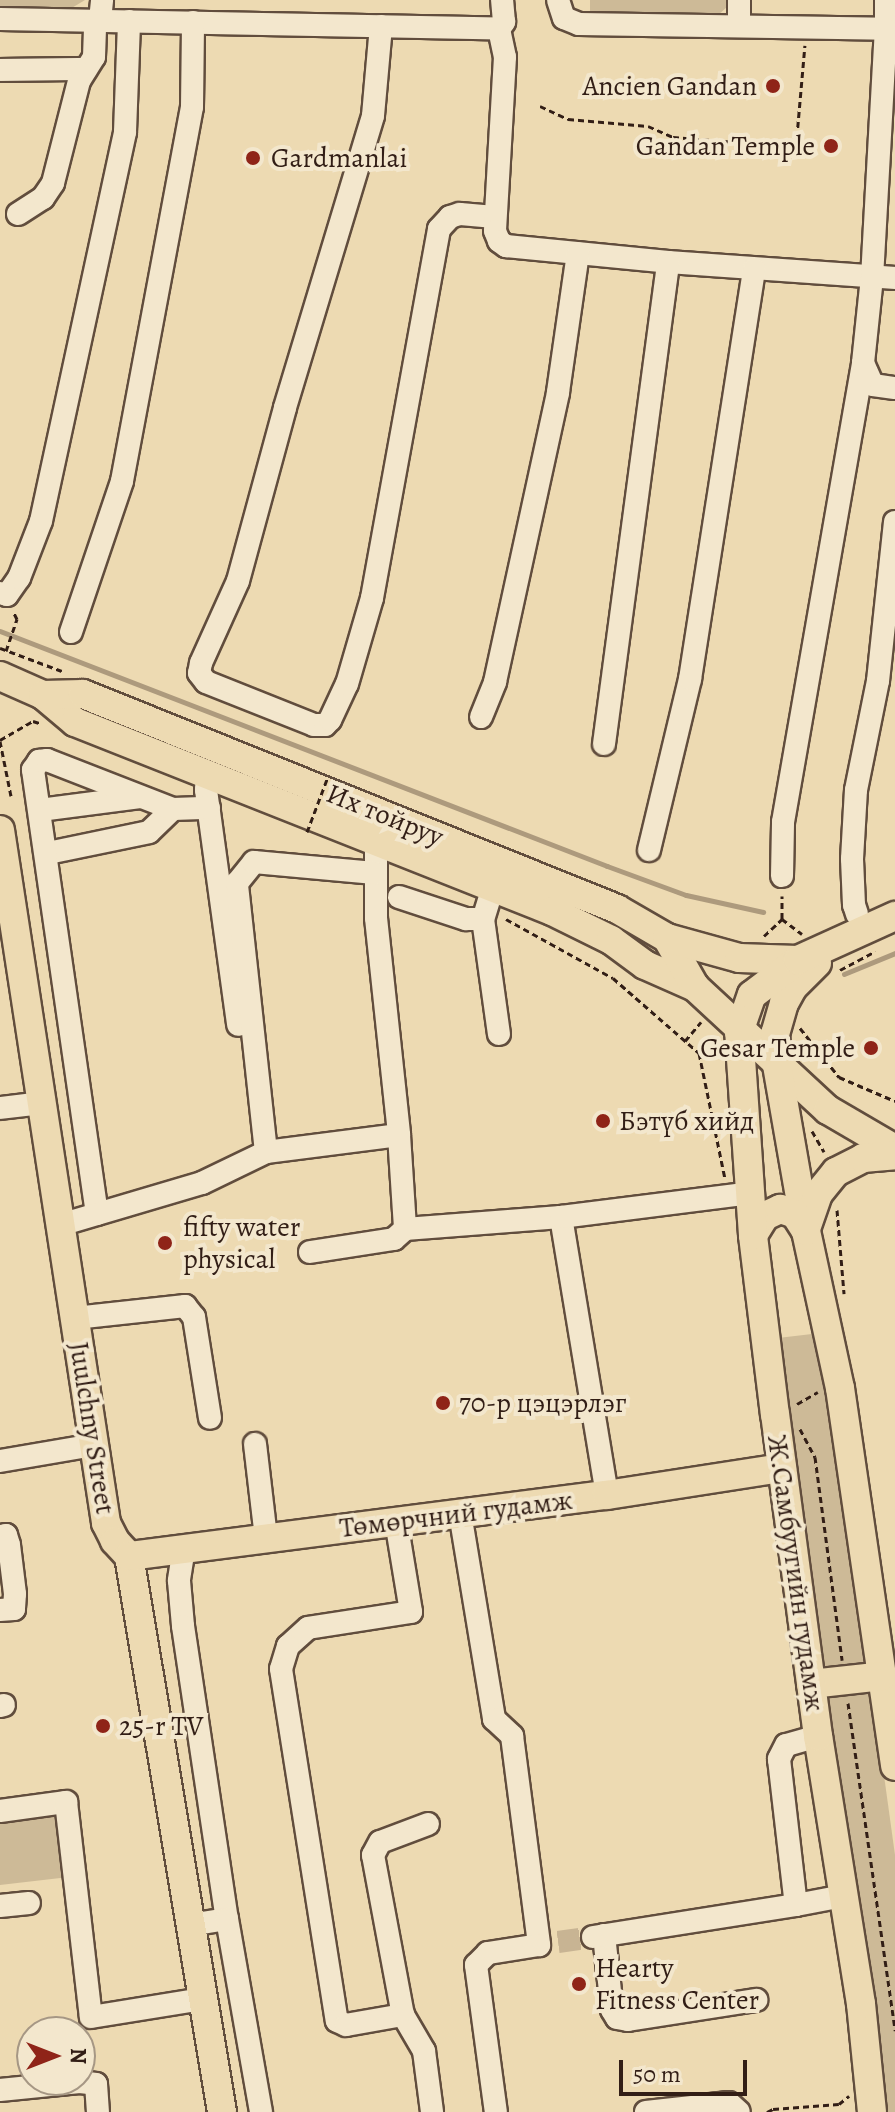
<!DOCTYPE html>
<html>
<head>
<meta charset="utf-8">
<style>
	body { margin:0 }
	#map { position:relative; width:895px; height:2112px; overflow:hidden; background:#eddab2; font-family:Alegreya,serif }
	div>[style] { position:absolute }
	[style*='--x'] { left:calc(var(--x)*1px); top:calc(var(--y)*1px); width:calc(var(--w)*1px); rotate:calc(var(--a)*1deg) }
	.green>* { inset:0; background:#cdba97 }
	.stream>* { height:5px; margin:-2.5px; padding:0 2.5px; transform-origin:2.5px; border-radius:2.5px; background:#ad9a7d }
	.minor-tunnel>* { height:22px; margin-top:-11px; transform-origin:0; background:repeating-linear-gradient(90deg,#c8b493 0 22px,transparent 0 33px) }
	.path>* { height:3px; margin-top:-1.5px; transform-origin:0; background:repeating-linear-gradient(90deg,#321e16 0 6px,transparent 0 10px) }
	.roads { filter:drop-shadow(2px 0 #614d3d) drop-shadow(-2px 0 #614d3d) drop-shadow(0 2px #614d3d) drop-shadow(0 -2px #614d3d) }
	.minor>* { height:22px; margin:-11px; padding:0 11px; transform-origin:11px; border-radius:11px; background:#f3e7cd }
	.major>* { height:28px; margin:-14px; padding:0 14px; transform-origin:14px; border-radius:14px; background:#eddab2 }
	.path-bridge>* { height:3px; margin-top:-1.5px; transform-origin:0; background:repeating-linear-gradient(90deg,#321e16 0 6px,transparent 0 10px) }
	.dots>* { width:22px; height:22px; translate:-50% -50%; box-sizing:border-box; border:4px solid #f3e7cd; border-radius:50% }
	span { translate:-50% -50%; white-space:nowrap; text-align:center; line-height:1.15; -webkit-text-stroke:8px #f3e7cd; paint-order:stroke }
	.poi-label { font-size:28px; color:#321e16 }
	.right { translate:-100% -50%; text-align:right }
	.left { translate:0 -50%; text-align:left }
	.street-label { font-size:28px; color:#321e16 }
	.north { position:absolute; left:16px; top:2016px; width:80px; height:80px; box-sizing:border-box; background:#f3e7cd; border:2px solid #a69784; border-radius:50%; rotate:90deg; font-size:22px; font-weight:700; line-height:32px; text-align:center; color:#321e16 }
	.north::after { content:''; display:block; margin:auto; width:28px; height:36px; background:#8f2418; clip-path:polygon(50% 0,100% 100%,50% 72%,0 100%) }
	.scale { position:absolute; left:619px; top:2060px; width:128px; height:36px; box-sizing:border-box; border:4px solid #321e16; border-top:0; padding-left:10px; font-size:24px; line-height:28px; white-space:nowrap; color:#321e16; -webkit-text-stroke:6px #f3e7cd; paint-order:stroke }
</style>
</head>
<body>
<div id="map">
	<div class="green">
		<div style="clip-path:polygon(0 0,85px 0,70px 9px,0 8px)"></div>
		<div style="clip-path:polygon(590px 0,728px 0,727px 7px,717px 16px,595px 16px,590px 11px)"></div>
		<div style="clip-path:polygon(812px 1334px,835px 1421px,895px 1855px,895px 2112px,884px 2112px,778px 1338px)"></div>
		<div style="clip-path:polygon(59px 1812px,69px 1877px,0 1885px,0 1819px)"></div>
	</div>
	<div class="stream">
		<div style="--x:0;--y:631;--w:651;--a:21.16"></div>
		<div style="--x:607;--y:866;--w:84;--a:20.2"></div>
		<div style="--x:686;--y:895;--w:79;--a:12.4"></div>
		<div style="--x:844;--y:974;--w:55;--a:-22.4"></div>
	</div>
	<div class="minor-tunnel">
		<div style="--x:558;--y:1942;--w:35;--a:-8"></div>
	</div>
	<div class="path">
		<div style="--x:540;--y:106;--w:31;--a:25"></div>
		<div style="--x:568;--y:119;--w:80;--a:5"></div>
		<div style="--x:648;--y:126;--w:27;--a:24"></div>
		<div style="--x:673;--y:137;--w:123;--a:4.6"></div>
		<div style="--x:796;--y:147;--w:102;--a:-85"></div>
		<div style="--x:0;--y:648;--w:66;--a:20.4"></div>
		<div style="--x:6;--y:651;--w:34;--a:-71"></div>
		<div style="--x:17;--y:619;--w:7;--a:-117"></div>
		<div style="--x:0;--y:740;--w:38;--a:-30"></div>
		<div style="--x:33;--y:721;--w:9;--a:18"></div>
		<div style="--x:0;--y:741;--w:56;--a:78.7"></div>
		<div style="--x:506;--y:919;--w:122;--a:28.9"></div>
		<div style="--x:613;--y:978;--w:114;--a:41.1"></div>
		<div style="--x:699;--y:1053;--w:128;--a:78.3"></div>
		<div style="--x:782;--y:919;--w:25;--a:37"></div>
		<div style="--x:764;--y:936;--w:25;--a:-43"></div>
		<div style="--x:782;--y:919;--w:23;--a:-90"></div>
		<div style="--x:840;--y:970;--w:40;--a:-28"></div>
		<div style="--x:800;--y:1028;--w:63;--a:51.5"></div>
		<div style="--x:839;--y:1077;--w:61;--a:23.2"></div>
		<div style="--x:685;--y:1041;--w:25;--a:-50"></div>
		<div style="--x:812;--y:1131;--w:24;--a:60"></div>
		<div style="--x:837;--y:1210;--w:84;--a:85.2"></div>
		<div style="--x:797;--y:1404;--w:24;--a:-30"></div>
		<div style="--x:800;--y:1429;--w:32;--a:62"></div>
		<div style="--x:815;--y:1457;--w:205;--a:82.4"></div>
		<div style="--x:848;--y:1703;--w:331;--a:81.8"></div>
		<div style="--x:767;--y:2112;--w:7;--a:-27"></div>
		<div style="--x:773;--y:2109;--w:66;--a:-4.3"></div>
		<div style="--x:839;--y:2104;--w:13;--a:-39"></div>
	</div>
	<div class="roads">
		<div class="minor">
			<div style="--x:558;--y:0;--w:19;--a:72"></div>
			<div style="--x:564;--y:18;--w:16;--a:22"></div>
			<div style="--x:579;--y:24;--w:307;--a:0.9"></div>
			<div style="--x:886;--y:29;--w:29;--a:-90"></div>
			<div style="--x:739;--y:0;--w:25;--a:90"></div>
			<div style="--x:0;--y:19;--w:499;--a:1.1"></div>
			<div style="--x:499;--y:29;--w:9;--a:-54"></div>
			<div style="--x:504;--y:22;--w:22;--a:-95"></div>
			<div style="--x:100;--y:20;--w:20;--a:-84"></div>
			<div style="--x:381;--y:26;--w:90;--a:95.1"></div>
			<div style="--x:373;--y:116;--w:305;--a:106.8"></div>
			<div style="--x:285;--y:408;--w:179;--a:105.2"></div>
			<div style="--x:238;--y:581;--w:90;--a:114.3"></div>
			<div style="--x:201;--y:663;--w:10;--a:101"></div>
			<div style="--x:199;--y:673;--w:11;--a:52"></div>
			<div style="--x:206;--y:682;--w:116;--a:21.7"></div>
			<div style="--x:314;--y:725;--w:11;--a:0"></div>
			<div style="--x:325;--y:725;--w:7;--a:-45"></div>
			<div style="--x:330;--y:720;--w:40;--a:-65"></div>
			<div style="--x:347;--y:684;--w:90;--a:-73.8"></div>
			<div style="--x:372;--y:598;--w:375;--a:-79.7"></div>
			<div style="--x:439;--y:229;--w:16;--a:-47"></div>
			<div style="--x:450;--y:217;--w:10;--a:-17"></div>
			<div style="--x:460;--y:214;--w:35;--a:5"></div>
			<div style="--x:499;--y:29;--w:29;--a:78"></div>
			<div style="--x:505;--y:57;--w:174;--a:93.3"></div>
			<div style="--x:495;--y:231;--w:11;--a:68"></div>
			<div style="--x:499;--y:241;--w:9;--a:36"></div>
			<div style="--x:506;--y:246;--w:163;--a:5.6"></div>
			<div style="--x:668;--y:262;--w:228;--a:4"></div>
			<div style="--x:0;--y:70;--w:86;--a:-0.7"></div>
			<div style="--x:18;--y:214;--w:30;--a:-33"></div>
			<div style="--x:43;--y:198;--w:18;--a:-56"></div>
			<div style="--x:53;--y:183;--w:105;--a:-75.7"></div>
			<div style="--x:79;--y:81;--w:28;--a:-58"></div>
			<div style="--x:94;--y:57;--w:37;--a:-88"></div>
			<div style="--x:863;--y:363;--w:24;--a:66"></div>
			<div style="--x:873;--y:385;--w:22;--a:8"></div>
			<div style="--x:0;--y:593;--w:7;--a:16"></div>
			<div style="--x:7;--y:595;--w:21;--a:-55"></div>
			<div style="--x:19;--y:578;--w:61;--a:-68.9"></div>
			<div style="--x:41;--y:521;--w:398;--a:-77.8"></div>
			<div style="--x:125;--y:132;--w:111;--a:-87.9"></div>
			<div style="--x:71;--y:632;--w:159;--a:-71.3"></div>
			<div style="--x:122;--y:481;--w:380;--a:-79.4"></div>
			<div style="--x:192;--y:107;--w:85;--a:-89.3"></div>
			<div style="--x:481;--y:717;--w:38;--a:-68"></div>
			<div style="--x:495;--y:682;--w:297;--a:-77.7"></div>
			<div style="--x:558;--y:392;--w:140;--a:-81.8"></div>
			<div style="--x:604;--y:744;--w:486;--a:-82.4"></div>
			<div style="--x:207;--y:772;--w:18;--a:93"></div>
			<div style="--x:206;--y:790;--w:237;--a:82.2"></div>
			<div style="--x:40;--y:810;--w:101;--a:-7.4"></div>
			<div style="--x:376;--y:840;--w:78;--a:90"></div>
			<div style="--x:376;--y:918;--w:218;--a:83.9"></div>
			<div style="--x:649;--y:850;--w:176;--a:-76.5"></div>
			<div style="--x:690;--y:679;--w:415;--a:-81.1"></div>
			<div style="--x:48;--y:853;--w:103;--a:-11.7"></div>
			<div style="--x:149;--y:832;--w:33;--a:-44"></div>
			<div style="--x:173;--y:809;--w:36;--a:-2"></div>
			<div style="--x:782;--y:876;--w:54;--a:-88.9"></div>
			<div style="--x:783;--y:822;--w:466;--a:-80.1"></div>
			<div style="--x:863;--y:363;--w:85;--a:-84"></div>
			<div style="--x:872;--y:278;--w:249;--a:-86.8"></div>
			<div style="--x:493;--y:887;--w:34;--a:107"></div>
			<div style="--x:483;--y:919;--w:116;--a:82.1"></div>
			<div style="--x:399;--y:897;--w:71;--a:18.2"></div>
			<div style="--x:466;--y:919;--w:17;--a:0"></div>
			<div style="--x:857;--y:914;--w:9;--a:-108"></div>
			<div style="--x:854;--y:905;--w:46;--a:-92.5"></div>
			<div style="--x:852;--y:859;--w:69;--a:-86.7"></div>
			<div style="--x:856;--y:790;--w:111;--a:-78.6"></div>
			<div style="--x:878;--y:681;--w:160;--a:-83.9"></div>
			<div style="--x:0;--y:1108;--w:42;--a:-6.8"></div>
			<div style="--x:266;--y:1152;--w:271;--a:-96.2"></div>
			<div style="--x:237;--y:883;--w:27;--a:-51"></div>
			<div style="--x:254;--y:862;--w:121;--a:5.2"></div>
			<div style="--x:97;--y:1214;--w:449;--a:-98.2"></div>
			<div style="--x:33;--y:770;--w:11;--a:-56"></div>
			<div style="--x:39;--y:761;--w:8;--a:-7"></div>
			<div style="--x:47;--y:760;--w:135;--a:21.3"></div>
			<div style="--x:561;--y:1217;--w:282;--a:80.6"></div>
			<div style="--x:60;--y:1225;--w:148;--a:-16.5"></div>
			<div style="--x:202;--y:1183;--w:71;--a:-25.8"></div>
			<div style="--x:266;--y:1152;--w:134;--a:-7.3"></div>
			<div style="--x:399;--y:1135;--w:94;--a:86.3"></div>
			<div style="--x:405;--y:1229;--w:156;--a:-4.4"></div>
			<div style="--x:561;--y:1217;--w:191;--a:-7.2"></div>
			<div style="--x:310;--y:1252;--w:85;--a:-8.8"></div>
			<div style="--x:394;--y:1239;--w:15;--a:-42"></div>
			<div style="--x:75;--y:1318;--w:111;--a:-6.2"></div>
			<div style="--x:185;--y:1306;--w:14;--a:51"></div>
			<div style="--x:194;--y:1317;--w:102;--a:81"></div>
			<div style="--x:255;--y:1444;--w:95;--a:83.3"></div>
			<div style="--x:0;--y:1461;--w:95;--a:-9.7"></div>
			<div style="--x:460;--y:1513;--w:209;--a:80.6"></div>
			<div style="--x:494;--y:1719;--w:25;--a:43"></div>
			<div style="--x:512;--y:1736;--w:211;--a:82.6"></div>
			<div style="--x:539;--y:1945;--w:52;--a:171.1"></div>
			<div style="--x:488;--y:1953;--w:17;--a:135"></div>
			<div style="--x:476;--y:1965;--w:148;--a:82.3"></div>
			<div style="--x:396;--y:1521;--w:92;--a:80.6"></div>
			<div style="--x:411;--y:1612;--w:104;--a:171.2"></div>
			<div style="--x:308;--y:1628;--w:27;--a:138"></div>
			<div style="--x:288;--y:1646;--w:24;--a:107"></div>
			<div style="--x:281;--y:1669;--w:356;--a:81"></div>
			<div style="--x:337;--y:2021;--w:10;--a:24"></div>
			<div style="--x:346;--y:2025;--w:58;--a:-10"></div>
			<div style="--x:0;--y:1536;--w:6;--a:-9"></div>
			<div style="--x:6;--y:1535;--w:10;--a:73"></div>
			<div style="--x:9;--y:1545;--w:49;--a:83"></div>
			<div style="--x:15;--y:1594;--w:15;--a:94"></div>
			<div style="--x:14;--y:1609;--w:14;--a:176"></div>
			<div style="--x:184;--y:1548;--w:33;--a:99"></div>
			<div style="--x:179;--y:1581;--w:45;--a:84.9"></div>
			<div style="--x:183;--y:1626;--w:296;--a:81.5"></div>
			<div style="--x:227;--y:1919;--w:37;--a:171"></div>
			<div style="--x:0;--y:1706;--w:4;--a:-14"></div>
			<div style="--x:818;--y:1736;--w:33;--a:164"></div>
			<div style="--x:786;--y:1745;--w:16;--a:117"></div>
			<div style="--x:779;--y:1759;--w:147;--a:83.4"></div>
			<div style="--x:796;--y:1905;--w:48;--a:-10.8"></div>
			<div style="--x:0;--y:1811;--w:67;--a:-7.8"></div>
			<div style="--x:66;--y:1802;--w:216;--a:83.4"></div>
			<div style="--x:91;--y:2017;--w:112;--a:-9.2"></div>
			<div style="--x:428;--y:1824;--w:51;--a:159.4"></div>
			<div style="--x:380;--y:1842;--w:15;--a:118"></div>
			<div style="--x:373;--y:1855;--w:163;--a:79.4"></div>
			<div style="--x:403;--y:2015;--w:42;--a:59.7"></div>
			<div style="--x:424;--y:2051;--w:62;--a:82.5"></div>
			<div style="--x:0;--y:1906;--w:29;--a:-6"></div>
			<div style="--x:227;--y:1919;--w:196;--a:80"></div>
			<div style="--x:604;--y:1935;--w:75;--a:83.9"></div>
			<div style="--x:612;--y:2010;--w:9;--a:58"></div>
			<div style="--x:617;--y:2018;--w:11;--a:10"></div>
			<div style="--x:628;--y:2020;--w:130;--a:-8.9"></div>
			<div style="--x:593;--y:1937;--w:206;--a:-9"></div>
			<div style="--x:0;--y:2090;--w:80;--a:-5.7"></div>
			<div style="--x:80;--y:2082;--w:16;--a:7"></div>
			<div style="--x:96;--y:2084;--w:28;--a:86"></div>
			<div style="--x:646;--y:2112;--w:83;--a:-6.2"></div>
			<div style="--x:729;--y:2103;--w:13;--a:42"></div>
		</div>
		<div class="major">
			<div style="--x:0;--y:676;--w:47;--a:23.8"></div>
			<div style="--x:43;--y:695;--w:42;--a:40.2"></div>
			<div style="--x:75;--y:722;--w:513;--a:21.61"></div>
			<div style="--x:552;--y:911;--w:66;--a:26.2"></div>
			<div style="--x:611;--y:940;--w:42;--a:36.3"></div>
			<div style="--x:645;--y:965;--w:55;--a:23.7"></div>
			<div style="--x:43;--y:695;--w:40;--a:-1.4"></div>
			<div style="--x:83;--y:694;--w:576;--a:21.93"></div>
			<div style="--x:617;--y:909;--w:58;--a:30.1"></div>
			<div style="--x:667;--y:938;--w:56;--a:60.3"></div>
			<div style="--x:695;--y:987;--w:181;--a:42.8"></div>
			<div style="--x:828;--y:1110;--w:78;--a:30.2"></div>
			<div style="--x:0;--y:830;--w:701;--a:81.3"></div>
			<div style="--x:106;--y:1523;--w:20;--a:63"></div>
			<div style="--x:115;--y:1541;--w:21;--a:47"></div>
			<div style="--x:129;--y:1556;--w:564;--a:80.5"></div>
			<div style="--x:667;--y:938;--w:75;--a:15.5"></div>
			<div style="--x:739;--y:958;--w:59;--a:1.9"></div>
			<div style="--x:817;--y:963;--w:34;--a:135"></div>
			<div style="--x:793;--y:987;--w:18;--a:119"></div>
			<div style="--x:784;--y:1003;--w:32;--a:106"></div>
			<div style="--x:775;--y:1034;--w:31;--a:86"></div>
			<div style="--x:777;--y:1065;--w:169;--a:80.1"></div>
			<div style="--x:806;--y:1231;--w:161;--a:77.8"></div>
			<div style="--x:840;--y:1388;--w:382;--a:81.7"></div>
			<div style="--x:807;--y:1226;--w:34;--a:-71"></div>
			<div style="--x:818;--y:1194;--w:28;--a:-51"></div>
			<div style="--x:836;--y:1172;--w:30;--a:-27"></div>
			<div style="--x:863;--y:1158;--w:32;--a:-5"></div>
			<div style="--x:753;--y:1235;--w:22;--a:-58"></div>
			<div style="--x:765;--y:1216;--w:17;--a:-25"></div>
			<div style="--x:780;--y:1209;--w:16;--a:18"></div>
			<div style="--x:795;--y:1214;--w:20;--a:57"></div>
			<div style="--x:129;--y:1556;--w:482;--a:-7.3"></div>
			<div style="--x:607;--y:1495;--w:177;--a:-8.8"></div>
			<div style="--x:811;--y:1684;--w:72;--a:-6.3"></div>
			<div style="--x:872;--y:2112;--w:109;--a:-95.8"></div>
			<div style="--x:861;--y:2004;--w:271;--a:-99.1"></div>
			<div style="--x:818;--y:1736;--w:324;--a:-97.6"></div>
			<div style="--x:775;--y:1415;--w:181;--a:-97"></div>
			<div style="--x:753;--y:1235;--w:203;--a:-93.9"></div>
			<div style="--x:739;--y:1032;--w:39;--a:-71"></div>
			<div style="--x:752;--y:995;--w:58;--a:-37.3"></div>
			<div style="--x:798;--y:960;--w:107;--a:-24.4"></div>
		</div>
	</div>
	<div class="path-bridge">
		<div style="--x:307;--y:832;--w:57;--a:-69.3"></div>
	</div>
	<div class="dots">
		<div style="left:773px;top:86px;background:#8f2418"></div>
		<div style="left:831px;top:146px;background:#8f2418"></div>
		<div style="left:253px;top:158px;background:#8f2418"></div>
		<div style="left:871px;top:1048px;background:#8f2418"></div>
		<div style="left:603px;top:1121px;background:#8f2418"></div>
		<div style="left:165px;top:1243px;background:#8f2418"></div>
		<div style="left:443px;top:1403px;background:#8f2418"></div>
		<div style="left:103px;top:1726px;background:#8f2418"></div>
		<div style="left:579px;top:1984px;background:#8f2418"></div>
	</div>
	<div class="poi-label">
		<span class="right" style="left:757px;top:86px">Ancien Gandan</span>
		<span class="right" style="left:815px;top:146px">Gandan Temple</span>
		<span class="left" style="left:271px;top:158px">Gardmanlai</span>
		<span class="right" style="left:855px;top:1048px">Gesar Temple</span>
		<span class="left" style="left:619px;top:1121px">Бэтүб хийд</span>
		<span class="left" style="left:183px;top:1243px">fifty water<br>physical</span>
		<span class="left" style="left:459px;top:1403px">70-р цэцэрлэг</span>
		<span class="left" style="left:119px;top:1726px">25-r TV</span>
		<span class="left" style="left:595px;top:1984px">Hearty<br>Fitness Center</span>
	</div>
	<div class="street-label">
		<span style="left:385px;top:815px;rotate:22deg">Их тойруу</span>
		<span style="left:92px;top:1428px;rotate:81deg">Juulchny Street</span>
		<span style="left:456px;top:1514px;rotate:-7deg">Төмөрчний гудамж</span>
		<span style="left:796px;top:1573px;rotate:82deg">Ж.Самбуугийн гудамж</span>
	</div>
	<div class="north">N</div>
	<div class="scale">50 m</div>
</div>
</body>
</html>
